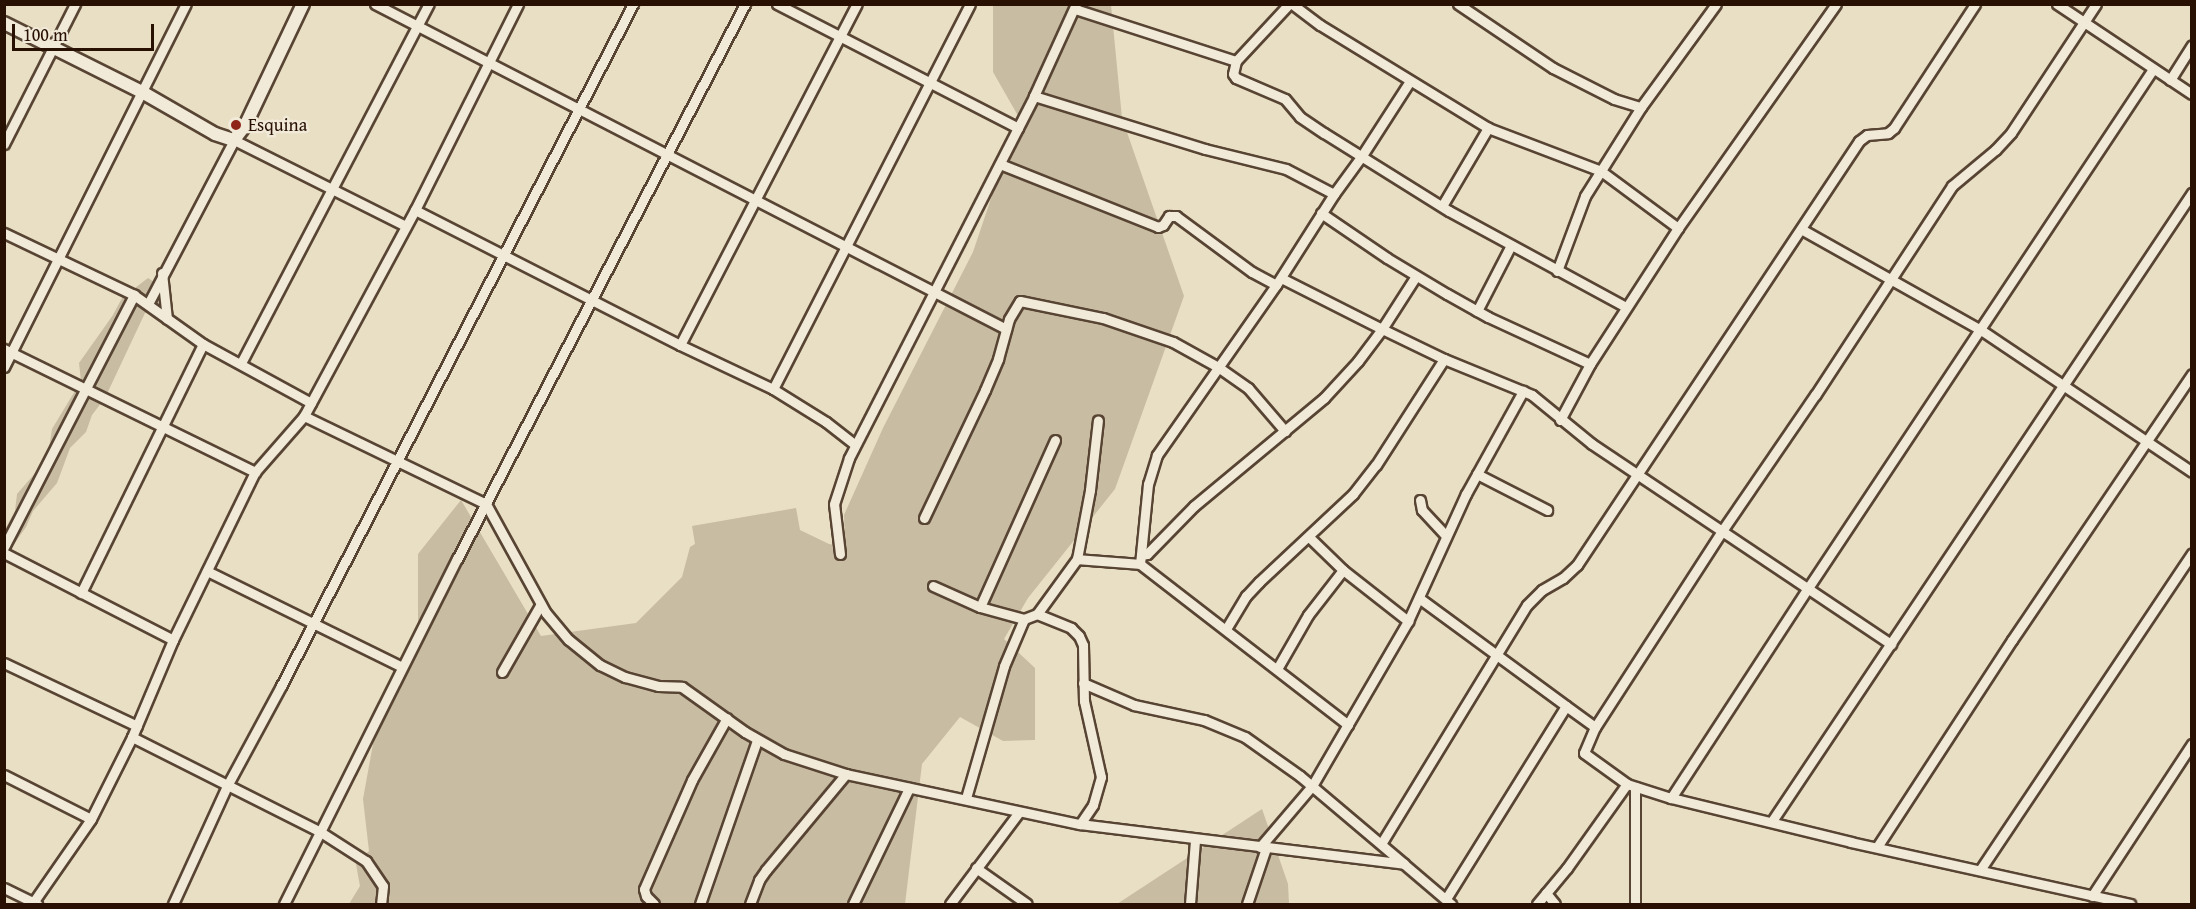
<!DOCTYPE html>
<html>
<head>
<meta charset="utf-8">
<style>
	body { margin:0 }
	#map { position:relative; width:2196px; height:909px; overflow:hidden; background:#e9dfc4; font-family:"Gentium Book Plus",serif }
	div>[style] { position:absolute }
	[style*='--x'] { left:calc(var(--x)*1px); top:calc(var(--y)*1px); width:calc(var(--w)*1px); rotate:calc(var(--a)*1deg) }
	.green>* { inset:0; background:#c8bca3 }
	.roads { filter:drop-shadow(2px 0 #584433) drop-shadow(-2px 0 #584433) drop-shadow(0 2px #584433) drop-shadow(0 -2px #584433) }
	.minor>* { height:9px; margin:-4.5px; padding:0 4.5px; transform-origin:4.5px; border-radius:4.5px; background:#f1ead9 }
	.tertiary>* { height:12px; margin:-6px; padding:0 6px; transform-origin:6px; border-radius:6px; background:#f1ead9 }
	.dots>* { width:16px; height:16px; translate:-50% -50%; box-sizing:border-box; border:3px solid #f1ead9; border-radius:50% }
	span { translate:-50% -50%; white-space:nowrap; text-align:center; line-height:1.15; -webkit-text-stroke:4.5px #f1ead9; paint-order:stroke }
	.poi-label { font-size:18px; color:#281003 }
	.left { translate:0 -50%; text-align:left }
	.frame { position:absolute; inset:0; border:6px solid #281003; pointer-events:none }
	.scale { position:absolute; left:12px; top:24px; width:142px; height:27px; box-sizing:border-box; border:3px solid #281003; border-top:0; padding-left:8px; font-size:18px; line-height:21px; white-space:nowrap; color:#281003; -webkit-text-stroke:4px #f1ead9; paint-order:stroke }
</style>
</head>
<body>
<div id="map">
	<div class="green">
		<div style="clip-path:polygon(993px 5px,1111px 5px,1122px 118px,1184px 296px,1115px 489px,1028px 598px,1004px 639px,1035px 668px,1035px 740px,1003px 741px,960px 717px,922px 764px,905px 904px,349px 904px,360px 886px,356px 864px,369px 851px,363px 799px,373px 744px,418px 635px,418px 554px,461px 500px,541px 636px,636px 623px,682px 577px,690px 547px,695px 544px,692px 526px,796px 508px,800px 530px,829px 544px,845px 547px,844px 515px,883px 428px,973px 252px,1008px 148px,1021px 121px,993px 72px)"></div>
		<div style="clip-path:polygon(148px 278px,171px 293px,167px 313px,145px 313px,105px 398px,92px 415px,86px 432px,70px 448px,57px 483px,33px 511px,26px 527px,12px 547px,5px 549px,4px 531px,15px 511px,17px 494px,43px 464px,48px 455px,52px 429px,81px 381px,79px 363px,113px 315px,122px 298px)"></div>
		<div style="clip-path:polygon(1262px 809px,1288px 884px,1289px 904px,1117px 904px)"></div>
	</div>
	<div class="roads">
		<div class="minor">
			<div style="--x:375;--y:4;--w:710;--a:27.25"></div>
			<div style="--x:777;--y:4;--w:271;--a:27.2"></div>
			<div style="--x:1292;--y:4;--w:35;--a:37"></div>
			<div style="--x:1320;--y:25;--w:197;--a:31.5"></div>
			<div style="--x:1488;--y:128;--w:121;--a:20.8"></div>
			<div style="--x:1601;--y:171;--w:96;--a:36.5"></div>
			<div style="--x:1458;--y:4;--w:115;--a:34"></div>
			<div style="--x:1553;--y:68;--w:68;--a:26.9"></div>
			<div style="--x:1614;--y:99;--w:28;--a:17"></div>
			<div style="--x:2057;--y:4;--w:162;--a:33.7"></div>
			<div style="--x:2096;--y:4;--w:154;--a:123.4"></div>
			<div style="--x:2011;--y:133;--w:23;--a:133"></div>
			<div style="--x:1995;--y:150;--w:56;--a:140.1"></div>
			<div style="--x:1952;--y:186;--w:250;--a:123.2"></div>
			<div style="--x:1815;--y:395;--w:165;--a:124.4"></div>
			<div style="--x:1722;--y:531;--w:234;--a:122.9"></div>
			<div style="--x:1595;--y:727;--w:28;--a:113"></div>
			<div style="--x:1584;--y:753;--w:53;--a:35.8"></div>
			<div style="--x:1627;--y:784;--w:46;--a:17.7"></div>
			<div style="--x:1671;--y:798;--w:185;--a:13.7"></div>
			<div style="--x:1851;--y:842;--w:286;--a:12.5"></div>
			<div style="--x:1075;--y:9;--w:169;--a:17.9"></div>
			<div style="--x:1236;--y:61;--w:78;--a:-47.1"></div>
			<div style="--x:1236;--y:61;--w:13;--a:103"></div>
			<div style="--x:1233;--y:74;--w:5;--a:53"></div>
			<div style="--x:1236;--y:78;--w:53;--a:23.2"></div>
			<div style="--x:1285;--y:99;--w:23;--a:50"></div>
			<div style="--x:1300;--y:117;--w:29;--a:34"></div>
			<div style="--x:1324;--y:133;--w:147;--a:32"></div>
			<div style="--x:1449;--y:211;--w:201;--a:28.5"></div>
			<div style="--x:2170;--y:80;--w:41;--a:-57.8"></div>
			<div style="--x:1034;--y:96;--w:179;--a:17.2"></div>
			<div style="--x:1205;--y:149;--w:83;--a:13.9"></div>
			<div style="--x:1286;--y:169;--w:54;--a:27.5"></div>
			<div style="--x:1334;--y:194;--w:108;--a:122.5"></div>
			<div style="--x:1276;--y:285;--w:208;--a:125"></div>
			<div style="--x:1157;--y:455;--w:30;--a:107"></div>
			<div style="--x:1148;--y:484;--w:80;--a:95.7"></div>
			<div style="--x:4;--y:144;--w:157;--a:-63.1"></div>
			<div style="--x:1000;--y:164;--w:170;--a:21.7"></div>
			<div style="--x:1158;--y:227;--w:5;--a:-22"></div>
			<div style="--x:1163;--y:225;--w:11;--a:-56"></div>
			<div style="--x:1169;--y:216;--w:7;--a:0"></div>
			<div style="--x:1176;--y:216;--w:94;--a:36.4"></div>
			<div style="--x:1252;--y:272;--w:27;--a:28"></div>
			<div style="--x:1334;--y:194;--w:46;--a:-53.9"></div>
			<div style="--x:1361;--y:157;--w:90;--a:-57.2"></div>
			<div style="--x:1442;--y:206;--w:91;--a:-59.5"></div>
			<div style="--x:415;--y:210;--w:297;--a:27"></div>
			<div style="--x:680;--y:345;--w:103;--a:25.3"></div>
			<div style="--x:773;--y:389;--w:62;--a:31.9"></div>
			<div style="--x:826;--y:422;--w:37;--a:38"></div>
			<div style="--x:1321;--y:213;--w:80;--a:34.3"></div>
			<div style="--x:1387;--y:258;--w:70;--a:31"></div>
			<div style="--x:1447;--y:294;--w:47;--a:29.3"></div>
			<div style="--x:1488;--y:317;--w:112;--a:24.7"></div>
			<div style="--x:1801;--y:229;--w:206;--a:29.3"></div>
			<div style="--x:1981;--y:330;--w:254;--a:33.9"></div>
			<div style="--x:4;--y:233;--w:144;--a:25.5"></div>
			<div style="--x:134;--y:295;--w:85;--a:35.4"></div>
			<div style="--x:203;--y:344;--w:123;--a:28.6"></div>
			<div style="--x:1557;--y:271;--w:80;--a:-69.5"></div>
			<div style="--x:1585;--y:196;--w:105;--a:-57.8"></div>
			<div style="--x:1641;--y:107;--w:127;--a:-53.9"></div>
			<div style="--x:162;--y:273;--w:46;--a:83.8"></div>
			<div style="--x:1416;--y:276;--w:63;--a:122.7"></div>
			<div style="--x:1382;--y:329;--w:69;--a:25.8"></div>
			<div style="--x:1444;--y:359;--w:95;--a:22.2"></div>
			<div style="--x:1532;--y:395;--w:77;--a:39.2"></div>
			<div style="--x:1592;--y:444;--w:360;--a:33.8"></div>
			<div style="--x:148;--y:304;--w:185;--a:-62.3"></div>
			<div style="--x:234;--y:140;--w:192;--a:26.6"></div>
			<div style="--x:1477;--y:311;--w:74;--a:-62.7"></div>
			<div style="--x:680;--y:345;--w:384;--a:-62.6"></div>
			<div style="--x:4;--y:349;--w:280;--a:26.1"></div>
			<div style="--x:241;--y:363;--w:405;--a:-62.4"></div>
			<div style="--x:4;--y:367;--w:406;--a:-63.4"></div>
			<div style="--x:773;--y:389;--w:432;--a:-62.9"></div>
			<div style="--x:304;--y:416;--w:202;--a:25.8"></div>
			<div style="--x:486;--y:504;--w:124;--a:61.2"></div>
			<div style="--x:546;--y:613;--w:35;--a:50"></div>
			<div style="--x:569;--y:640;--w:40;--a:39"></div>
			<div style="--x:600;--y:665;--w:28;--a:26"></div>
			<div style="--x:625;--y:677;--w:34;--a:15"></div>
			<div style="--x:658;--y:686;--w:24;--a:2"></div>
			<div style="--x:682;--y:687;--w:77;--a:35.5"></div>
			<div style="--x:745;--y:732;--w:45;--a:29.4"></div>
			<div style="--x:784;--y:754;--w:65;--a:17.9"></div>
			<div style="--x:846;--y:774;--w:239;--a:12.1"></div>
			<div style="--x:1080;--y:824;--w:326;--a:7"></div>
			<div style="--x:1404;--y:864;--w:62;--a:40.4"></div>
			<div style="--x:1560;--y:420;--w:64;--a:-61.8"></div>
			<div style="--x:1590;--y:364;--w:162;--a:-57.1"></div>
			<div style="--x:1678;--y:228;--w:274;--a:-54.8"></div>
			<div style="--x:1477;--y:474;--w:79;--a:27.2"></div>
			<div style="--x:1420;--y:500;--w:10;--a:79"></div>
			<div style="--x:1422;--y:510;--w:35;--a:47"></div>
			<div style="--x:924;--y:518;--w:142;--a:-64.5"></div>
			<div style="--x:985;--y:390;--w:34;--a:-67"></div>
			<div style="--x:998;--y:359;--w:41;--a:-74.6"></div>
			<div style="--x:1009;--y:319;--w:21;--a:-59"></div>
			<div style="--x:1020;--y:301;--w:85;--a:11.6"></div>
			<div style="--x:1103;--y:318;--w:74;--a:18.9"></div>
			<div style="--x:1173;--y:342;--w:51;--a:29.1"></div>
			<div style="--x:1218;--y:367;--w:37;--a:35"></div>
			<div style="--x:1248;--y:388;--w:57;--a:49.3"></div>
			<div style="--x:4;--y:547;--w:284;--a:-62.7"></div>
			<div style="--x:4;--y:553;--w:190;--a:27.2"></div>
			<div style="--x:840;--y:554;--w:50;--a:-96.8"></div>
			<div style="--x:834;--y:504;--w:48;--a:-71.9"></div>
			<div style="--x:849;--y:458;--w:407;--a:-62.9"></div>
			<div style="--x:1034;--y:96;--w:101;--a:-65.5"></div>
			<div style="--x:1141;--y:555;--w:6;--a:-9"></div>
			<div style="--x:1147;--y:554;--w:67;--a:-45.6"></div>
			<div style="--x:1194;--y:506;--w:169;--a:-39.7"></div>
			<div style="--x:1324;--y:398;--w:50;--a:-47.4"></div>
			<div style="--x:1358;--y:361;--w:40;--a:-53"></div>
			<div style="--x:1382;--y:329;--w:113;--a:-153.2"></div>
			<div style="--x:1077;--y:559;--w:70;--a:-79.3"></div>
			<div style="--x:1090;--y:490;--w:70;--a:-83.5"></div>
			<div style="--x:1343;--y:570;--w:83;--a:38.1"></div>
			<div style="--x:207;--y:571;--w:217;--a:26.2"></div>
			<div style="--x:933;--y:586;--w:51;--a:24.1"></div>
			<div style="--x:980;--y:607;--w:46;--a:15.3"></div>
			<div style="--x:1024;--y:619;--w:14;--a:-21"></div>
			<div style="--x:1037;--y:614;--w:68;--a:-54"></div>
			<div style="--x:1077;--y:559;--w:63;--a:4.5"></div>
			<div style="--x:1140;--y:564;--w:263;--a:37.7"></div>
			<div style="--x:81;--y:593;--w:277;--a:-63.9"></div>
			<div style="--x:1419;--y:598;--w:182;--a:36.3"></div>
			<div style="--x:1566;--y:706;--w:227;--a:121.9"></div>
			<div style="--x:980;--y:607;--w:183;--a:-65.8"></div>
			<div style="--x:1037;--y:614;--w:37;--a:22"></div>
			<div style="--x:1071;--y:628;--w:11;--a:45"></div>
			<div style="--x:1079;--y:636;--w:10;--a:66"></div>
			<div style="--x:1083;--y:645;--w:56;--a:89"></div>
			<div style="--x:1084;--y:701;--w:78;--a:77.4"></div>
			<div style="--x:1101;--y:777;--w:29;--a:106"></div>
			<div style="--x:1093;--y:805;--w:23;--a:124"></div>
			<div style="--x:1226;--y:629;--w:39;--a:-59"></div>
			<div style="--x:1246;--y:596;--w:19;--a:-47"></div>
			<div style="--x:1259;--y:582;--w:129;--a:-43.1"></div>
			<div style="--x:1353;--y:494;--w:37;--a:-52"></div>
			<div style="--x:1376;--y:465;--w:126;--a:-57.3"></div>
			<div style="--x:4;--y:663;--w:147;--a:25.3"></div>
			<div style="--x:1277;--y:669;--w:62;--a:-60.1"></div>
			<div style="--x:1308;--y:615;--w:57;--a:-52.1"></div>
			<div style="--x:1343;--y:570;--w:47;--a:-135.9"></div>
			<div style="--x:502;--y:672;--w:78;--a:-60.2"></div>
			<div style="--x:1083;--y:683;--w:56;--a:23.3"></div>
			<div style="--x:1134;--y:705;--w:72;--a:12.1"></div>
			<div style="--x:1204;--y:720;--w:44;--a:22.5"></div>
			<div style="--x:1245;--y:737;--w:67;--a:35.3"></div>
			<div style="--x:1300;--y:776;--w:136;--a:40.2"></div>
			<div style="--x:1566;--y:706;--w:36;--a:36"></div>
			<div style="--x:132;--y:737;--w:209;--a:26.7"></div>
			<div style="--x:319;--y:831;--w:56;--a:32.6"></div>
			<div style="--x:366;--y:861;--w:30;--a:56"></div>
			<div style="--x:383;--y:886;--w:18;--a:96"></div>
			<div style="--x:4;--y:775;--w:97;--a:26.8"></div>
			<div style="--x:1635;--y:787;--w:117;--a:90"></div>
			<div style="--x:966;--y:798;--w:137;--a:-73.9"></div>
			<div style="--x:1004;--y:666;--w:51;--a:-66.9"></div>
			<div style="--x:1671;--y:798;--w:251;--a:-56.9"></div>
			<div style="--x:1808;--y:588;--w:623;--a:-56.39"></div>
			<div style="--x:1772;--y:821;--w:756;--a:-56.23"></div>
			<div style="--x:1381;--y:844;--w:280;--a:-58.6"></div>
			<div style="--x:1527;--y:605;--w:21;--a:-45"></div>
			<div style="--x:1542;--y:590;--w:24;--a:-30"></div>
			<div style="--x:1563;--y:578;--w:19;--a:-43"></div>
			<div style="--x:1577;--y:565;--w:509;--a:-56.37"></div>
			<div style="--x:1859;--y:141;--w:10;--a:-37"></div>
			<div style="--x:1867;--y:135;--w:21;--a:-5"></div>
			<div style="--x:1888;--y:133;--w:8;--a:-40"></div>
			<div style="--x:1894;--y:128;--w:148;--a:-56.8"></div>
			<div style="--x:1260;--y:847;--w:80;--a:-49.6"></div>
			<div style="--x:1312;--y:786;--w:191;--a:-59.8"></div>
			<div style="--x:1408;--y:621;--w:140;--a:-65.5"></div>
			<div style="--x:1466;--y:494;--w:118;--a:-61"></div>
			<div style="--x:1877;--y:847;--w:247;--a:-56.9"></div>
			<div style="--x:2012;--y:640;--w:321;--a:-55.9"></div>
			<div style="--x:976;--y:868;--w:62;--a:35.2"></div>
			<div style="--x:1980;--y:870;--w:381;--a:-56.2"></div>
			<div style="--x:4;--y:888;--w:37;--a:26"></div>
			<div style="--x:1546;--y:893;--w:14;--a:51"></div>
			<div style="--x:2092;--y:896;--w:182;--a:-56.7"></div>
			<div style="--x:32;--y:904;--w:103;--a:-55.2"></div>
			<div style="--x:91;--y:819;--w:92;--a:-63.4"></div>
			<div style="--x:132;--y:737;--w:105;--a:-67.1"></div>
			<div style="--x:173;--y:640;--w:187;--a:-64"></div>
			<div style="--x:255;--y:472;--w:74;--a:-48.8"></div>
			<div style="--x:304;--y:416;--w:234;--a:-61.7"></div>
			<div style="--x:415;--y:210;--w:230;--a:-63.4"></div>
			<div style="--x:173;--y:904;--w:130;--a:-65.4"></div>
			<div style="--x:227;--y:786;--w:114;--a:-61.6"></div>
			<div style="--x:281;--y:686;--w:767;--a:-62.7"></div>
			<div style="--x:284;--y:904;--w:386;--a:-63.4"></div>
			<div style="--x:457;--y:559;--w:625;--a:-62.57"></div>
			<div style="--x:654;--y:904;--w:11;--a:-135"></div>
			<div style="--x:646;--y:896;--w:7;--a:-106"></div>
			<div style="--x:644;--y:889;--w:119;--a:-66.2"></div>
			<div style="--x:692;--y:780;--w:71;--a:-60.6"></div>
			<div style="--x:700;--y:904;--w:174;--a:-70.8"></div>
			<div style="--x:750;--y:904;--w:26;--a:-69"></div>
			<div style="--x:759;--y:880;--w:12;--a:-55"></div>
			<div style="--x:766;--y:870;--w:125;--a:-50.2"></div>
			<div style="--x:853;--y:904;--w:129;--a:-64.2"></div>
			<div style="--x:950;--y:904;--w:115;--a:-53.1"></div>
			<div style="--x:1190;--y:904;--w:64;--a:-85.5"></div>
			<div style="--x:1247;--y:904;--w:59;--a:-71.3"></div>
			<div style="--x:1537;--y:904;--w:47;--a:-50.2"></div>
			<div style="--x:1567;--y:868;--w:103;--a:-54.5"></div>
		</div>
		<div class="tertiary">
			<div style="--x:4;--y:23;--w:154;--a:26.6"></div>
			<div style="--x:142;--y:92;--w:84;--a:29.9"></div>
			<div style="--x:215;--y:134;--w:20;--a:18"></div>
			<div style="--x:234;--y:140;--w:20;--a:-53"></div>
			<div style="--x:246;--y:124;--w:133;--a:-64.6"></div>
		</div>
	</div>
	<div class="dots">
		<div style="left:236px;top:125px;background:#8f2418"></div>
	</div>
	<div class="poi-label">
		<span class="left" style="left:248px;top:125px">Esquina</span>
	</div>
	<div class="frame"></div>
	<div class="scale">100 m</div>
</div>
</body>
</html>
